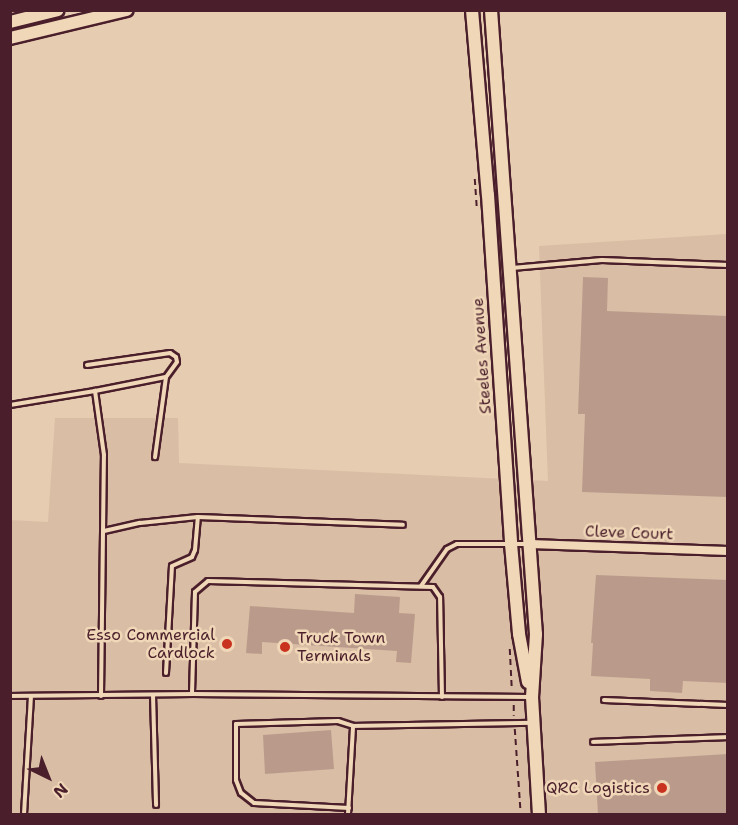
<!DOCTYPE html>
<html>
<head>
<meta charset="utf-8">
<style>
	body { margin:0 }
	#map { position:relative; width:738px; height:825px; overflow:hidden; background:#e6ccb0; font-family:"Shantell Sans",sans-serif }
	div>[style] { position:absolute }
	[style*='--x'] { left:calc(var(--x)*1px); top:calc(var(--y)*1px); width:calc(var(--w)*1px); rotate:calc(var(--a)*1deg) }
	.built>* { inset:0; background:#d9bda5 }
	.building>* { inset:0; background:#ba9b8b }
	.path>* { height:1.5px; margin-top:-0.75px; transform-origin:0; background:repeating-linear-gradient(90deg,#4a1f2b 0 6px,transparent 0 10.5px) }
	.roads { filter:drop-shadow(2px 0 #4a1f2b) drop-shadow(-2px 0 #4a1f2b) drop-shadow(0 2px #4a1f2b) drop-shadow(0 -2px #4a1f2b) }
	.service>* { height:4px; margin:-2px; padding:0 2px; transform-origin:2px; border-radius:2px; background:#f0d7b8 }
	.minor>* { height:8px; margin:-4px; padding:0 4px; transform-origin:4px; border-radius:4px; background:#f0d7b8 }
	.secondary>* { height:12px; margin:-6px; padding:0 6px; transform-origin:6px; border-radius:6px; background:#f0d7b8 }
	.dots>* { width:16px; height:16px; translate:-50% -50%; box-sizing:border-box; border:3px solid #f0d7b8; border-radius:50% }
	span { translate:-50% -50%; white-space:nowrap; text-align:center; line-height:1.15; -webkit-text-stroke:5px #f0d7b8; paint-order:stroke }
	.street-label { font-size:16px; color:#4a1f2b }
	.poi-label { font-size:16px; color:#4a1f2b }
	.right { translate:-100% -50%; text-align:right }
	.left { translate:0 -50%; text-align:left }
	.frame { position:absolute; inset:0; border:12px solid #4a1f2b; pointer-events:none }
	.north { position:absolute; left:18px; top:747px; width:60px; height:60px; -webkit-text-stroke:4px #f0d7b8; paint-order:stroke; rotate:137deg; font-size:16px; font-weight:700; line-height:24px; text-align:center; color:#4a1f2b }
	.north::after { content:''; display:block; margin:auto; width:21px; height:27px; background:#4a1f2b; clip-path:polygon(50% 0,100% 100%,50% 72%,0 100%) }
</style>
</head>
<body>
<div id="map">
	<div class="built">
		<div style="clip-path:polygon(727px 234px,727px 814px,11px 814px,10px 520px,48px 522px,55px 418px,178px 418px,179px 463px,548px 481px,539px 246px)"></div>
	</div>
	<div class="building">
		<div style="clip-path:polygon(583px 277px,608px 278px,607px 311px,728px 316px,728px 497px,582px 492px,585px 414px,578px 414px)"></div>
		<div style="clip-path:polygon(596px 575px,728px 580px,728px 683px,683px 681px,682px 693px,650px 691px,650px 679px,591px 676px,593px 643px,591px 643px)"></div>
		<div style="clip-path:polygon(355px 594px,400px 597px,399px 613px,415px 614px,411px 663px,396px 662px,397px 651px,262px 642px,262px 654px,246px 653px,250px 606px,354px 613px)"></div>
		<div style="clip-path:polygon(331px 730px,334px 769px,265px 774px,263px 735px)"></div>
		<div style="clip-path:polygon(728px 754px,728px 814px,598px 814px,595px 762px)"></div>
	</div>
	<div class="path">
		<div style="--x:475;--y:179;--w:31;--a:86"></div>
		<div style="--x:510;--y:649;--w:40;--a:87.1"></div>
		<div style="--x:514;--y:705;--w:11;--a:90"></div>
		<div style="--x:515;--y:729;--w:85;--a:86"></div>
	</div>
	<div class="roads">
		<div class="service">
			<div style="--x:512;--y:268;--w:90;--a:-5.1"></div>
			<div style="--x:602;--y:260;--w:126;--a:2.3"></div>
			<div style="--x:87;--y:365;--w:84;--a:-8.2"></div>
			<div style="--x:170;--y:353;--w:7;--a:34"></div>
			<div style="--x:176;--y:357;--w:5;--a:79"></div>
			<div style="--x:177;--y:362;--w:19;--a:126"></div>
			<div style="--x:10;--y:405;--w:86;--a:-9.4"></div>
			<div style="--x:104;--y:531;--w:37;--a:-13"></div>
			<div style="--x:140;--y:523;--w:58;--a:-5.9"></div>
			<div style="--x:198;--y:517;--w:205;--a:2.2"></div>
			<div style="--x:421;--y:586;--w:45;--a:-54.9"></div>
			<div style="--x:447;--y:549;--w:11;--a:-27"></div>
			<div style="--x:457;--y:544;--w:70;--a:0"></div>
			<div style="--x:166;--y:673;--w:107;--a:-86.8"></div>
			<div style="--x:172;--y:566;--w:22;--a:-24"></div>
			<div style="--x:192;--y:557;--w:8;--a:-67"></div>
			<div style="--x:195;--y:550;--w:33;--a:-85"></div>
			<div style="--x:153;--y:695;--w:110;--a:88.4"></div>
			<div style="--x:10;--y:696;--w:182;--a:-0.6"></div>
			<div style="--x:101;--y:696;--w:241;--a:-89.3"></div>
			<div style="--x:104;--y:455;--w:65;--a:-98"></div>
			<div style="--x:95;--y:391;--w:72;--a:-11.2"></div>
			<div style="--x:166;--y:377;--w:81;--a:97.8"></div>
			<div style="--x:442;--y:697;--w:100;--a:-91.1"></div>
			<div style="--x:440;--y:597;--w:12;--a:-125"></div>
			<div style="--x:433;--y:587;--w:225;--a:-178.5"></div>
			<div style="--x:208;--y:581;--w:17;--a:140"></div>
			<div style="--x:195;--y:592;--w:102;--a:91.7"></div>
			<div style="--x:192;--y:694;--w:338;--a:0.5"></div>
			<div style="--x:604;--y:700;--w:124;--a:2.3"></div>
			<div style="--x:593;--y:742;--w:135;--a:-2.1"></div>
			<div style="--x:349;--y:808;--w:95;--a:-177"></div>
			<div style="--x:254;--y:803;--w:16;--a:-142"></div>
			<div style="--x:241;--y:793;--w:14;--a:-111"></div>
			<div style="--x:236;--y:780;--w:56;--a:-90"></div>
			<div style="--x:236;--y:724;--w:102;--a:-1.7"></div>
			<div style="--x:338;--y:721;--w:16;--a:18"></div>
			<div style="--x:24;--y:814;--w:118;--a:-86.6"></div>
			<div style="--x:348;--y:814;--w:88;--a:-86.7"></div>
			<div style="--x:353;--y:726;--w:179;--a:-1"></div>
		</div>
		<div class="minor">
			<div style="--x:530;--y:544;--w:198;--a:2"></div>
		</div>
		<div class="secondary">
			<div style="--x:472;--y:10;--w:186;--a:85.1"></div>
			<div style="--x:488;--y:195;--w:350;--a:86.2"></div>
			<div style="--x:511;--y:544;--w:90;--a:84.9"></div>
			<div style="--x:519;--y:634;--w:49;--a:79.4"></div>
			<div style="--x:491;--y:10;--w:626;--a:85.88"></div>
			<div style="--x:536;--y:634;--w:63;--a:93.6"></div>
			<div style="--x:532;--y:697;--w:117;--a:86.6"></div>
			<div style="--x:10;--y:22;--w:49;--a:-14"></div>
			<div style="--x:10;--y:38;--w:120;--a:-13.5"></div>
		</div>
	</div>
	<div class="dots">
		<div style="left:227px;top:644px;background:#c8321e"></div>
		<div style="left:285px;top:647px;background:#c8321e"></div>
		<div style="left:662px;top:788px;background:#c8321e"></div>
	</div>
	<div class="street-label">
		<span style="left:482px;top:356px;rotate:-94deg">Steeles Avenue</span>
		<span style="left:629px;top:533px;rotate:2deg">Cleve Court</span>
	</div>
	<div class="poi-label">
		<span class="right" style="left:215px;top:644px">Esso Commercial<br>Cardlock</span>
		<span class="left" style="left:297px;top:647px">Truck Town<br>Terminals</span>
		<span class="right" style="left:650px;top:788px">QRC Logistics</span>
	</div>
	<div class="frame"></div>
	<div class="north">N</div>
</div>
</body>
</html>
